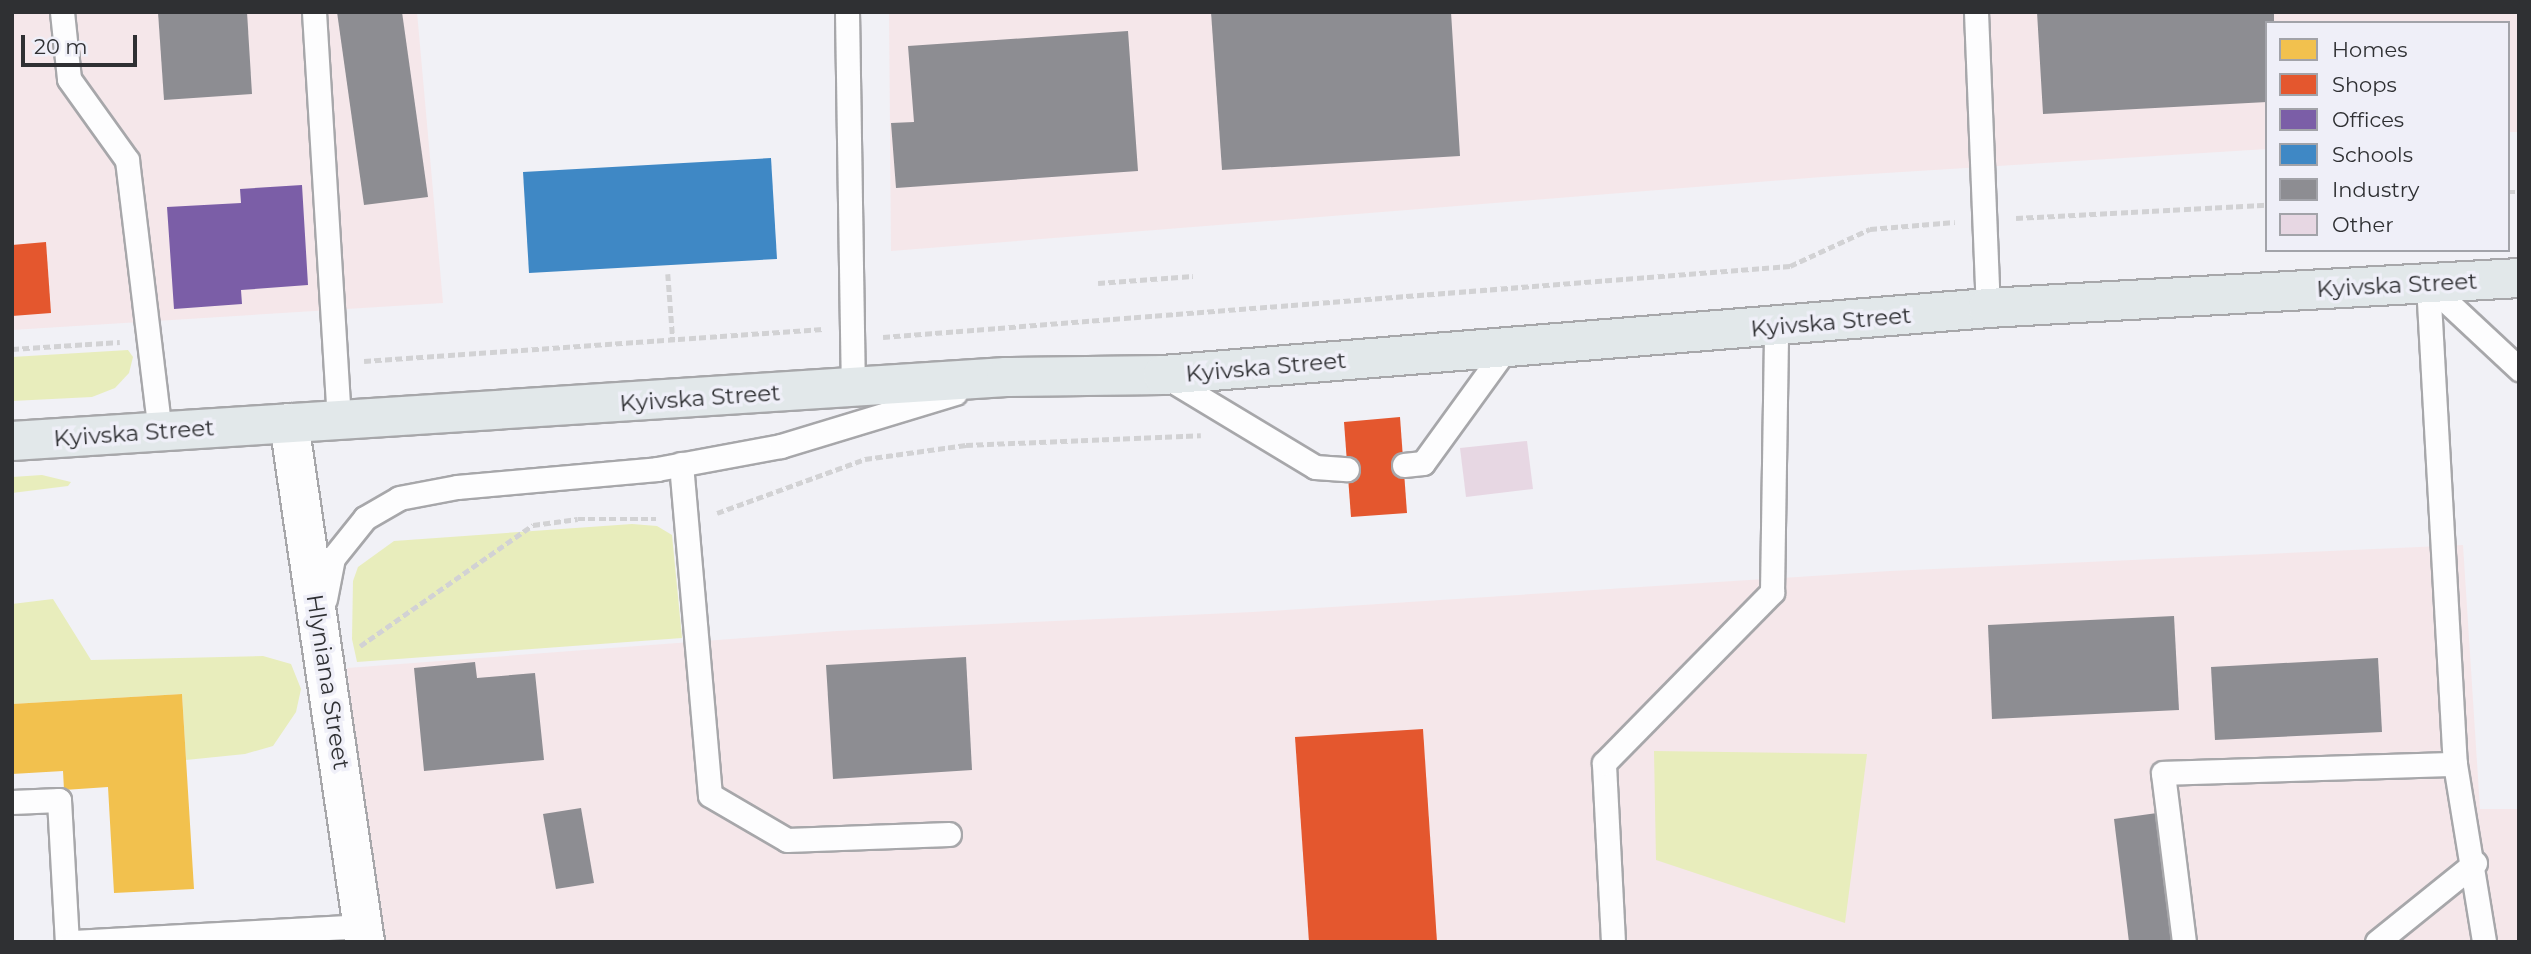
<!DOCTYPE html>
<html>
<head>
<meta charset="utf-8">
<style>
	body { margin:0 }
	#map { position:relative; width:2531px; height:954px; overflow:hidden; background:#f1f1f6; font-family:Montserrat,sans-serif }
	div>[style] { position:absolute }
	[style*='--x'] { left:calc(var(--x)*1px); top:calc(var(--y)*1px); width:calc(var(--w)*1px); rotate:calc(var(--a)*1deg) }
	.industrial>* { inset:0; background:#f5e7ea }
	.green>* { inset:0; background:#e8edbc }
	.homes>* { inset:0; background:#f2c14e }
	.shops>* { inset:0; background:#e4572e }
	.offices>* { inset:0; background:#7b5ea7 }
	.schools>* { inset:0; background:#3f88c5 }
	.industry>* { inset:0; background:#8d8d92 }
	.building>* { inset:0; background:#e7d7e3 }
	.path>* { height:4.5px; margin-top:-2.25px; transform-origin:0; background:repeating-linear-gradient(90deg,#d2d2d4 0 7px,transparent 0 10.5px) }
	.roads { filter:drop-shadow(2px 0 #a7a7aa) drop-shadow(-2px 0 #a7a7aa) drop-shadow(0 2px #a7a7aa) drop-shadow(0 -2px #a7a7aa) }
	.service>* { height:23px; margin:-11.5px; padding:0 11.5px; transform-origin:11.5px; border-radius:11.5px; background:#fdfdfe }
	.tertiary>* { height:38px; margin:-19px; padding:0 19px; transform-origin:19px; border-radius:19px; background:#fdfdfe }
	.primary>* { height:38px; margin:-19px; padding:0 19px; transform-origin:19px; border-radius:19px; background:#e2e8ea }
	span { translate:-50% -50%; white-space:nowrap; text-align:center; line-height:1.15; -webkit-text-stroke:7px #efeff8; paint-order:stroke }
	.street-label { font-size:23px; color:#2f3033 }
	.frame { position:absolute; inset:0; border:14px solid #2f3033; pointer-events:none }
	.legend { position:absolute; left:2265px; top:21px; width:245px; height:231px; box-sizing:border-box; background:#efeff8; border:2px solid #a2a3a9; margin:0; padding:9px 12px; list-style:none; font-size:21px; color:#2f3033 }
	.legend li { display:flex; align-items:center; gap:14px; height:35px }
	.legend b { width:35px; border:2px solid #a2a3a9 }
	.scale { position:absolute; left:21px; top:35px; width:116px; height:32px; box-sizing:border-box; border:4px solid #2f3033; border-top:0; padding-left:9px; font-size:21px; line-height:24px; white-space:nowrap; color:#2f3033; -webkit-text-stroke:5px #efeff8; paint-order:stroke }
</style>
</head>
<body>
<div id="map">
	<div class="industrial">
		<div style="clip-path:polygon(12px 12px,417px 12px,443px 303px,12px 330px)"></div>
		<div style="clip-path:polygon(889px 12px,2519px 12px,2519px 132px,2508px 132px,2508px 23px,2267px 23px,2267px 149px,1822px 177px,891px 251px)"></div>
		<div style="clip-path:polygon(2463px 545px,2480px 809px,2519px 809px,2519px 942px,381px 942px,347px 668px,837px 631px,1253px 612px,1890px 571px)"></div>
	</div>
	<div class="green">
		<div style="clip-path:polygon(128px 350px,133px 357px,129px 373px,115px 388px,92px 397px,12px 401px,12px 357px)"></div>
		<div style="clip-path:polygon(42px 475px,71px 482px,68px 486px,12px 493px,12px 477px)"></div>
		<div style="clip-path:polygon(632px 524px,657px 526px,672px 535px,682px 638px,357px 662px,352px 639px,353px 581px,358px 567px,394px 541px)"></div>
		<div style="clip-path:polygon(53px 599px,91px 660px,263px 656px,291px 664px,301px 689px,296px 712px,273px 746px,245px 754px,186px 760px,182px 694px,12px 704px,12px 604px)"></div>
		<div style="clip-path:polygon(1654px 751px,1867px 754px,1845px 923px,1656px 860px)"></div>
	</div>
	<div class="homes">
		<div style="clip-path:polygon(182px 694px,194px 889px,114px 893px,108px 787px,64px 790px,63px 771px,12px 774px,12px 704px)"></div>
	</div>
	<div class="shops">
		<div style="clip-path:polygon(46px 242px,51px 313px,12px 316px,12px 245px)"></div>
		<div style="clip-path:polygon(1400px 417px,1407px 513px,1351px 517px,1344px 422px)"></div>
		<div style="clip-path:polygon(1423px 729px,1437px 942px,1309px 942px,1295px 737px)"></div>
	</div>
	<div class="offices">
		<div style="clip-path:polygon(302px 185px,308px 285px,241px 290px,242px 304px,174px 309px,167px 207px,241px 203px,240px 189px)"></div>
	</div>
	<div class="schools">
		<div style="clip-path:polygon(771px 158px,777px 259px,529px 273px,523px 172px)"></div>
	</div>
	<div class="industry">
		<div style="clip-path:polygon(158px 12px,247px 12px,252px 94px,164px 100px)"></div>
		<div style="clip-path:polygon(337px 12px,402px 12px,428px 197px,364px 205px)"></div>
		<div style="clip-path:polygon(1211px 12px,1451px 12px,1460px 156px,1222px 170px)"></div>
		<div style="clip-path:polygon(2037px 12px,2274px 12px,2274px 23px,2267px 23px,2267px 102px,2043px 114px)"></div>
		<div style="clip-path:polygon(1128px 31px,1138px 171px,896px 188px,891px 123px,914px 122px,908px 46px)"></div>
		<div style="clip-path:polygon(2174px 616px,2179px 710px,1992px 719px,1988px 625px)"></div>
		<div style="clip-path:polygon(966px 657px,972px 770px,833px 779px,826px 665px)"></div>
		<div style="clip-path:polygon(2378px 658px,2382px 732px,2215px 740px,2211px 667px)"></div>
		<div style="clip-path:polygon(475px 662px,477px 678px,535px 673px,544px 760px,424px 771px,414px 668px)"></div>
		<div style="clip-path:polygon(581px 808px,594px 883px,556px 889px,543px 814px)"></div>
		<div style="clip-path:polygon(2157px 813px,2171px 942px,2129px 942px,2114px 819px)"></div>
	</div>
	<div class="building">
		<div style="clip-path:polygon(1527px 441px,1533px 489px,1466px 497px,1460px 448px)"></div>
	</div>
	<div class="path">
		<div style="--x:2508;--y:192;--w:11;--a:0"></div>
		<div style="--x:2016;--y:218;--w:251;--a:-3"></div>
		<div style="--x:668;--y:274;--w:66;--a:85.7"></div>
		<div style="--x:1098;--y:283;--w:95;--a:-4.2"></div>
		<div style="--x:883;--y:337;--w:910;--a:-4.48"></div>
		<div style="--x:1790;--y:266;--w:88;--a:-24.8"></div>
		<div style="--x:1870;--y:229;--w:85;--a:-4.7"></div>
		<div style="--x:12;--y:349;--w:108;--a:-3.7"></div>
		<div style="--x:364;--y:361;--w:460;--a:-4"></div>
		<div style="--x:717;--y:513;--w:158;--a:-20"></div>
		<div style="--x:865;--y:459;--w:102;--a:-7.9"></div>
		<div style="--x:966;--y:445;--w:235;--a:-2.4"></div>
		<div style="--x:360;--y:646;--w:211;--a:-35"></div>
		<div style="--x:533;--y:525;--w:45;--a:-7.6"></div>
		<div style="--x:578;--y:519;--w:78;--a:0"></div>
	</div>
	<div class="roads">
		<div class="service">
			<div style="--x:62;--y:12;--w:67;--a:84"></div>
			<div style="--x:69;--y:79;--w:100;--a:54.4"></div>
			<div style="--x:127;--y:160;--w:273;--a:83.1"></div>
			<div style="--x:314;--y:12;--w:409;--a:86.5"></div>
			<div style="--x:847;--y:12;--w:377;--a:89.1"></div>
			<div style="--x:1976;--y:12;--w:296;--a:87.7"></div>
			<div style="--x:2428;--y:284;--w:481;--a:86.8"></div>
			<div style="--x:2455;--y:764;--w:180;--a:80.7"></div>
			<div style="--x:2428;--y:284;--w:125;--a:43"></div>
			<div style="--x:1166;--y:377;--w:174;--a:31.1"></div>
			<div style="--x:1315;--y:467;--w:32;--a:4"></div>
			<div style="--x:681;--y:464;--w:332;--a:85"></div>
			<div style="--x:710;--y:795;--w:89;--a:30.3"></div>
			<div style="--x:787;--y:840;--w:162;--a:-2.1"></div>
			<div style="--x:1404;--y:465;--w:19;--a:-6"></div>
			<div style="--x:1423;--y:463;--w:143;--a:-54.1"></div>
			<div style="--x:325;--y:599;--w:42;--a:-79"></div>
			<div style="--x:333;--y:558;--w:51;--a:-51.3"></div>
			<div style="--x:365;--y:518;--w:39;--a:-30"></div>
			<div style="--x:399;--y:498;--w:59;--a:-10.7"></div>
			<div style="--x:457;--y:487;--w:201;--a:-5.1"></div>
			<div style="--x:657;--y:469;--w:126;--a:-10.5"></div>
			<div style="--x:781;--y:446;--w:182;--a:-16.9"></div>
			<div style="--x:12;--y:802;--w:47;--a:-2.4"></div>
			<div style="--x:59;--y:800;--w:142;--a:86.8"></div>
			<div style="--x:71;--y:942;--w:292;--a:-3.1"></div>
			<div style="--x:1613;--y:942;--w:179;--a:-92.9"></div>
			<div style="--x:1604;--y:763;--w:240;--a:-45.5"></div>
			<div style="--x:1772;--y:592;--w:265;--a:-89.1"></div>
			<div style="--x:2184;--y:942;--w:170;--a:-97.1"></div>
			<div style="--x:2163;--y:773;--w:292;--a:-1.8"></div>
			<div style="--x:2377;--y:942;--w:126;--a:-38.9"></div>
		</div>
		<div class="tertiary">
			<div style="--x:289;--y:423;--w:525;--a:81.67"></div>
		</div>
		<div class="primary">
			<div style="--x:12;--y:441;--w:996;--a:-3.68"></div>
			<div style="--x:1006;--y:377;--w:157;--a:-0.7"></div>
			<div style="--x:1163;--y:375;--w:828;--a:-4.64"></div>
			<div style="--x:1988;--y:308;--w:532;--a:-3.23"></div>
		</div>
	</div>
	<div class="street-label">
		<span style="left:2397px;top:285px;rotate:-3deg">Kyivska Street</span>
		<span style="left:1831px;top:322px;rotate:-5deg">Kyivska Street</span>
		<span style="left:1266px;top:367px;rotate:-5deg">Kyivska Street</span>
		<span style="left:700px;top:398px;rotate:-4deg">Kyivska Street</span>
		<span style="left:134px;top:433px;rotate:-4deg">Kyivska Street</span>
		<span style="left:328px;top:682px;rotate:81deg">Hlyniana Street</span>
	</div>
	<div class="frame"></div>
	<ul class="legend">
	<li><b style="height:19px;background:#f2c14e"></b>Homes</li>
	<li><b style="height:19px;background:#e4572e"></b>Shops</li>
	<li><b style="height:19px;background:#7b5ea7"></b>Offices</li>
	<li><b style="height:19px;background:#3f88c5"></b>Schools</li>
	<li><b style="height:19px;background:#8d8d92"></b>Industry</li>
	<li><b style="height:19px;background:#e7d7e3"></b>Other</li>
	</ul>
	<div class="scale">20 m</div>
</div>
</body>
</html>
